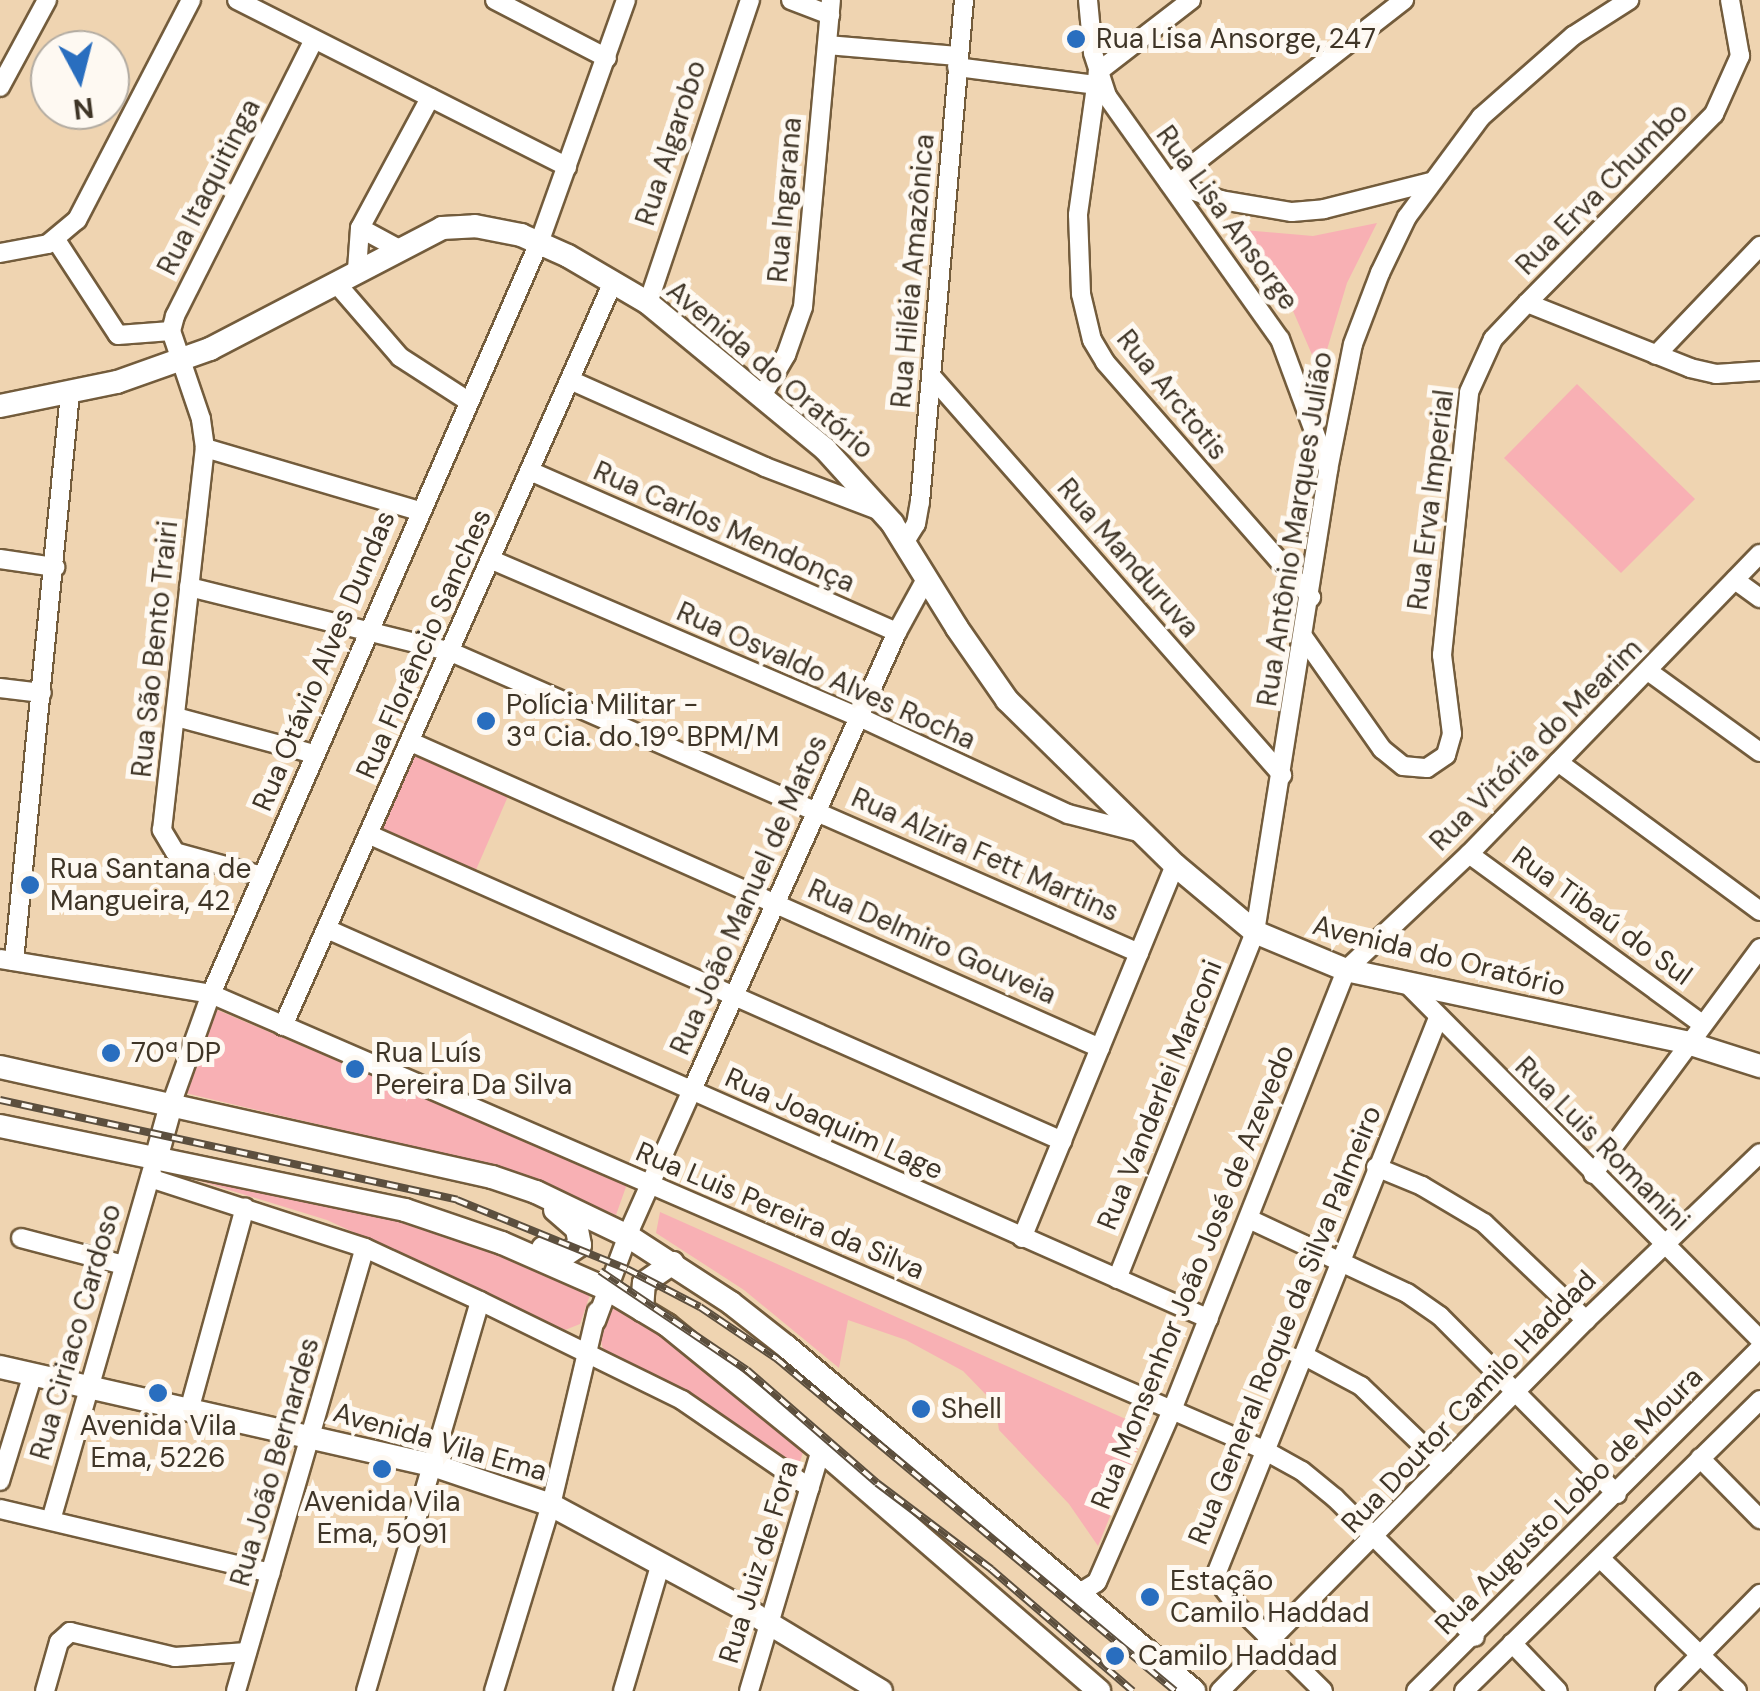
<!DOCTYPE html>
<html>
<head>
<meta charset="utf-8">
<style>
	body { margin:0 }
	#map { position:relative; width:1760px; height:1691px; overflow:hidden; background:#efd4b1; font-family:"DM Sans",sans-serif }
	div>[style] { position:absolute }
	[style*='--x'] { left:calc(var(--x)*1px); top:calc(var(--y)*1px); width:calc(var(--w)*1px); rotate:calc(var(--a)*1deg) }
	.green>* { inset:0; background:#f8b0b4 }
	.roads { filter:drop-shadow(2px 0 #735c3c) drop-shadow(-2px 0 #735c3c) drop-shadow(0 2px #735c3c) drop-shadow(0 -2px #735c3c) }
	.minor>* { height:18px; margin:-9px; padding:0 9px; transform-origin:9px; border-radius:9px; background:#fff }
	.major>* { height:22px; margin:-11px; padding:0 11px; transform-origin:11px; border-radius:11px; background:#fff }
	.rail>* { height:8px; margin-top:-4px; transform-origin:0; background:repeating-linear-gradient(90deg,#fef9f2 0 11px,#5c4f3e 0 22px); box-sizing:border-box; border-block:2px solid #5c4f3e }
	.dots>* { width:28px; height:28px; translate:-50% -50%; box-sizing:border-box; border:5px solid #fef9f2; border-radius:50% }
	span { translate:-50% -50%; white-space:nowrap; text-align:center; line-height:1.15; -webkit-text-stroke:10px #fef9f2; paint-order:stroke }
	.poi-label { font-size:28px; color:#3f3527 }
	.left { translate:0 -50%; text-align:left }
	.street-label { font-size:28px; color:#3f3527 }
	.north { position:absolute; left:30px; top:30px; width:100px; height:100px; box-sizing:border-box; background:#fef9f2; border:2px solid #b2aba1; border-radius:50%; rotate:173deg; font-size:28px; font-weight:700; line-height:40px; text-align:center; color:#3f3527 }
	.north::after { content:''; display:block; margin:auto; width:35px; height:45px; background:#296ebf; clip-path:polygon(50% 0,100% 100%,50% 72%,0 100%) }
</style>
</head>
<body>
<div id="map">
	<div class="green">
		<div style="clip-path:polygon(1377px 223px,1347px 283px,1320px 373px,1290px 304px,1233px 229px,1313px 236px)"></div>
		<div style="clip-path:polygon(1577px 384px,1695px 499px,1621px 573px,1504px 458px)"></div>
		<div style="clip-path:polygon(416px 754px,509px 794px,475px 872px,381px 831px)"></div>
		<div style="clip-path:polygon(208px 1006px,627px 1184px,616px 1215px,499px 1167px,185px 1093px)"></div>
		<div style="clip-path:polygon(174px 1173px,395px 1215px,591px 1292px,580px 1324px,565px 1330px,327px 1220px)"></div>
		<div style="clip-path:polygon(660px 1212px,1146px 1428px,1098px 1546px,1069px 1504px,999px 1430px,995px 1404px,963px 1371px,906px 1340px,848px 1320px,839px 1368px,744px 1290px,656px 1233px)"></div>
		<div style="clip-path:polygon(616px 1300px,806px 1442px,800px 1462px,791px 1466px,603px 1349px,600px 1338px)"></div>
	</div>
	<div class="roads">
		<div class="minor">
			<div style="--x:237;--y:0;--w:370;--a:26.8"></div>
			<div style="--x:495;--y:0;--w:126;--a:27.4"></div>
			<div style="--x:791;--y:0;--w:42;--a:21"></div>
			<div style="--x:1088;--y:0;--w:53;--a:84.6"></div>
			<div style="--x:1093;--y:53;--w:45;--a:72"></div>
			<div style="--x:1107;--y:96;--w:298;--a:54.6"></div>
			<div style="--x:1280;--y:339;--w:139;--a:69.7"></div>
			<div style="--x:1191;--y:0;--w:118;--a:142.3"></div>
			<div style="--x:1098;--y:72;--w:144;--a:98"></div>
			<div style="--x:1078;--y:215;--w:79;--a:87.8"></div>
			<div style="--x:1081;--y:294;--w:47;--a:76.6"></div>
			<div style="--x:1092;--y:340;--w:26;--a:59"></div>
			<div style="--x:1105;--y:362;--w:313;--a:48.8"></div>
			<div style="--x:827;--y:45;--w:131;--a:4.8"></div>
			<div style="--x:957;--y:67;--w:140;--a:7.4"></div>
			<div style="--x:0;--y:87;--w:99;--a:-61.6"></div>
			<div style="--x:1169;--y:183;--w:298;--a:-37.9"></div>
			<div style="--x:1170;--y:183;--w:54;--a:18.4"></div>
			<div style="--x:1221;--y:200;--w:72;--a:9.6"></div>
			<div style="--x:1292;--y:212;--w:32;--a:-5"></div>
			<div style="--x:1324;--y:209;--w:110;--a:-14.2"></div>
			<div style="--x:360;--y:228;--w:42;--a:28.4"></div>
			<div style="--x:56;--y:240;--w:113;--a:56.9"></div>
			<div style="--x:118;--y:335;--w:53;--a:-4.3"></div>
			<div style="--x:0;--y:253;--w:49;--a:-10.6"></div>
			<div style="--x:48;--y:244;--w:38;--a:-40"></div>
			<div style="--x:77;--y:220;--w:248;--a:-62.6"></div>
			<div style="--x:357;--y:270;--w:42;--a:-85.9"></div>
			<div style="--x:360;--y:228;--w:148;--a:-61.7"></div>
			<div style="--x:336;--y:283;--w:98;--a:49.1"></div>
			<div style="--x:400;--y:357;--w:81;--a:32.9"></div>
			<div style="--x:648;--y:303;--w:320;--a:-71.4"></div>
			<div style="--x:1527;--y:303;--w:266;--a:-45.3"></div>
			<div style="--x:1714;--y:114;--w:64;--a:-65.9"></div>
			<div style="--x:1740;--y:56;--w:57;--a:-100.1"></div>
			<div style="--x:1656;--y:355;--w:151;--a:-46.3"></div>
			<div style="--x:933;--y:378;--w:529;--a:48.68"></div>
			<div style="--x:570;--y:380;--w:214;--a:24"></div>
			<div style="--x:765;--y:467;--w:121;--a:20.8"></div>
			<div style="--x:762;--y:396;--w:48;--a:-59.7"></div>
			<div style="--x:786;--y:355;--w:51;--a:-70.5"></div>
			<div style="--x:803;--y:307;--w:308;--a:-84.8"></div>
			<div style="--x:205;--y:448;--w:223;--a:16.4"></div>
			<div style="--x:530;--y:471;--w:401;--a:23.7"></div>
			<div style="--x:904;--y:543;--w:22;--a:-58"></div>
			<div style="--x:916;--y:524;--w:22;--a:-80"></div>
			<div style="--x:920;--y:502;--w:504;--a:-84.99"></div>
			<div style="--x:0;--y:559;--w:56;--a:8.3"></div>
			<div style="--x:492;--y:560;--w:399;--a:23.2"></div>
			<div style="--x:859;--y:717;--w:230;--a:24.9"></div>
			<div style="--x:1068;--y:814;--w:76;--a:14.4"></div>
			<div style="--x:1735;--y:580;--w:31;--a:36"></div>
			<div style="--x:189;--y:587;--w:270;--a:13.9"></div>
			<div style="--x:451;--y:652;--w:751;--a:23.63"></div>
			<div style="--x:1304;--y:638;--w:136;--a:54.9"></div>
			<div style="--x:1382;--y:749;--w:27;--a:39"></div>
			<div style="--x:1403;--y:766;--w:24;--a:5"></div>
			<div style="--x:1427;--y:768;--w:23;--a:-34"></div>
			<div style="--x:1446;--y:755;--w:22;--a:-74"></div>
			<div style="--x:1452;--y:734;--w:80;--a:-97.2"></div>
			<div style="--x:1442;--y:655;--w:264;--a:-84.1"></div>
			<div style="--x:1469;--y:392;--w:58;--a:-65.6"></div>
			<div style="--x:1493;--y:339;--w:50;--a:-46.6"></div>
			<div style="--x:1527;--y:303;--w:175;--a:21.7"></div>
			<div style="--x:1690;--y:368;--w:27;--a:13"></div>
			<div style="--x:1716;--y:374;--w:44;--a:-3.9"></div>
			<div style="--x:1648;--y:671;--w:138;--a:35.9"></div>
			<div style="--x:0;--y:688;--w:42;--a:6.8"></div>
			<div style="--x:176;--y:717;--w:143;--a:15"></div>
			<div style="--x:411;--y:742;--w:754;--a:23.95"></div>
			<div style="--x:1558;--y:762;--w:251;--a:36.4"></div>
			<div style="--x:370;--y:835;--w:757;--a:23.85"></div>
			<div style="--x:1469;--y:854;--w:288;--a:36.1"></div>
			<div style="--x:262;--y:876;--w:90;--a:-164.6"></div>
			<div style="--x:175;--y:852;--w:26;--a:-121"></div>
			<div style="--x:162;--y:830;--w:384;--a:-83.6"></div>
			<div style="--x:205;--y:448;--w:29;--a:-98"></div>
			<div style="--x:201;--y:419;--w:93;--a:-108.8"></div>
			<div style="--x:171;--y:331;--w:16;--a:-75"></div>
			<div style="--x:175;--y:316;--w:309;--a:-63.3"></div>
			<div style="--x:327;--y:929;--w:964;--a:23.85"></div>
			<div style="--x:0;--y:959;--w:214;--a:9.4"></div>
			<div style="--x:211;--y:994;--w:1147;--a:23.41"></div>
			<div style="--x:1264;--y:1450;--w:43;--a:28.9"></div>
			<div style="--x:1302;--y:1471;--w:43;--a:39.3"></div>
			<div style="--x:1335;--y:1498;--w:197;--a:44.8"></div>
			<div style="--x:14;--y:961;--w:571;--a:-84.37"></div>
			<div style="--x:1408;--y:985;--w:499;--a:45.2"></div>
			<div style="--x:283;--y:1026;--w:814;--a:-66.08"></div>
			<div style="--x:171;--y:1105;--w:118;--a:-70.2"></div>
			<div style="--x:211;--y:994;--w:820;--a:-66.41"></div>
			<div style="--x:539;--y:243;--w:258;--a:-70.3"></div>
			<div style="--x:1376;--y:1167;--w:50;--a:22.4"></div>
			<div style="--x:1422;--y:1186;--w:72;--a:30.8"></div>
			<div style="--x:1484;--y:1223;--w:141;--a:43.6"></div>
			<div style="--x:1593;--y:1174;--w:281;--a:-53.5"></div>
			<div style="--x:150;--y:1178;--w:226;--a:18"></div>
			<div style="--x:365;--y:1248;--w:127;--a:24.7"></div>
			<div style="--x:480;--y:1301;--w:225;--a:26.1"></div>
			<div style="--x:682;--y:1400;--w:155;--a:34.5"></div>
			<div style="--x:1249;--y:1219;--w:174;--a:25.1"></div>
			<div style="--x:1407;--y:1293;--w:40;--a:34.9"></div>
			<div style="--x:1440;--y:1316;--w:251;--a:45.2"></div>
			<div style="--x:21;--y:1238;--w:106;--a:14.7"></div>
			<div style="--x:1022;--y:1238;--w:403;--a:-67.7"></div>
			<div style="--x:1117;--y:1279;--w:373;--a:-68.3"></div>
			<div style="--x:1255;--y:932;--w:468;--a:-81"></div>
			<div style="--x:1328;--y:470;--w:128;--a:-78.8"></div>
			<div style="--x:1353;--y:344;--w:76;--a:-69.2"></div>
			<div style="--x:1380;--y:273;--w:62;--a:-64.3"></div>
			<div style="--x:1407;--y:217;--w:124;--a:-53.5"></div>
			<div style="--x:1481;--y:117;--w:123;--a:-41.4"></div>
			<div style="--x:1573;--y:36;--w:67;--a:-32.7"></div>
			<div style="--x:596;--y:1321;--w:100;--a:-69.6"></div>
			<div style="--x:631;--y:1227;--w:150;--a:-66"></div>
			<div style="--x:692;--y:1090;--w:502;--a:-65.89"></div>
			<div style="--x:897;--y:632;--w:60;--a:-61.3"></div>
			<div style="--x:1303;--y:1355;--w:66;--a:28.1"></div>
			<div style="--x:1361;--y:1386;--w:114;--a:43.9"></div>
			<div style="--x:190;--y:1407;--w:207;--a:-74.6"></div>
			<div style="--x:1700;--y:1458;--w:86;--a:45.5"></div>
			<div style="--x:0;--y:1481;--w:112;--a:-72.9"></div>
			<div style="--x:0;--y:1509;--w:278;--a:13.3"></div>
			<div style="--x:51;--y:1520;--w:364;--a:-73.9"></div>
			<div style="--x:1602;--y:1560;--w:188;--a:44.1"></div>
			<div style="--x:1078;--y:1594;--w:22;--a:-32"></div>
			<div style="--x:1097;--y:1582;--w:188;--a:-66.4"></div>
			<div style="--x:1172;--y:1410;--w:473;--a:-68.4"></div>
			<div style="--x:1346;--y:970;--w:169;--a:-43.3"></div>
			<div style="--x:1469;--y:854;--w:418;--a:-45.9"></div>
			<div style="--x:1512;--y:1643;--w:66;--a:46.2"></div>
			<div style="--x:45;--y:1691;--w:51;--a:-74.1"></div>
			<div style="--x:59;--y:1642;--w:15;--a:-42"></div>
			<div style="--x:70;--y:1632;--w:108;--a:13.4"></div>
			<div style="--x:175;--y:1657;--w:72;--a:-4"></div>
			<div style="--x:236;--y:1691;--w:461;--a:-73.8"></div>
			<div style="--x:366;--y:1691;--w:406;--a:-73.7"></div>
			<div style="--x:494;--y:1691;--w:195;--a:-73"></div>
			<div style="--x:551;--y:1505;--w:199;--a:-76.7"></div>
			<div style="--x:623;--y:1691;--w:130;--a:-73.5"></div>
			<div style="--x:749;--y:1691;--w:252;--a:-73.4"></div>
			<div style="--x:1220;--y:1691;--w:521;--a:-45.39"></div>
			<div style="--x:1586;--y:1320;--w:241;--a:-43.8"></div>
			<div style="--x:1323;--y:1691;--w:120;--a:-135.3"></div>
			<div style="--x:1238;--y:1607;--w:31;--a:-128"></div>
			<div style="--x:1219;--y:1583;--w:11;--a:-100"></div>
			<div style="--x:1217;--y:1572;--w:596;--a:-68.25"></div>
			<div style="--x:1416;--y:1691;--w:486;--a:-44.9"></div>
			<div style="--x:1464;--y:1691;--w:415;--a:-44.5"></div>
			<div style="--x:1665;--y:1691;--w:136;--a:-45.6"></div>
		</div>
		<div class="major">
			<div style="--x:0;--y:406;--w:119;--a:-11.6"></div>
			<div style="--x:117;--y:382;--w:99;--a:-19.5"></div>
			<div style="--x:210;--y:349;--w:262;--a:-27.5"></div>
			<div style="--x:442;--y:228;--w:33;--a:-3"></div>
			<div style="--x:475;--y:226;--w:47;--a:11.1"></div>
			<div style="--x:521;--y:235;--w:51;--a:24.1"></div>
			<div style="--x:568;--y:256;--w:93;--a:30.4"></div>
			<div style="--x:648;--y:303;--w:229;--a:39.5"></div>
			<div style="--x:825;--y:449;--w:100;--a:47.8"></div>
			<div style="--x:892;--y:523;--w:123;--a:58.2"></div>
			<div style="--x:957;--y:628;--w:88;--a:55.2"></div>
			<div style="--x:1007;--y:700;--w:235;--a:44.5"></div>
			<div style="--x:1175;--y:865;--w:104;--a:39.9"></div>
			<div style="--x:1255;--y:932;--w:99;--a:22.7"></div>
			<div style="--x:1346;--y:970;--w:350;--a:12"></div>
			<div style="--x:1688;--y:1043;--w:76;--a:17.7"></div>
			<div style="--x:0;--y:1067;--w:504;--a:12.6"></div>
			<div style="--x:492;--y:1177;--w:46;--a:18.8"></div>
			<div style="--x:536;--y:1192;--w:102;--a:25.6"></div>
			<div style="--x:628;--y:1236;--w:123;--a:33"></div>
			<div style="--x:731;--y:1303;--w:71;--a:38.2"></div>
			<div style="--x:787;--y:1347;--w:533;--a:40.2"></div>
			<div style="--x:0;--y:1126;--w:414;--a:11.7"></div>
			<div style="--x:405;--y:1210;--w:102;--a:18.8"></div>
			<div style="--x:502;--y:1243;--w:117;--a:23.7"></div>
			<div style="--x:609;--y:1290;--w:68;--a:31.1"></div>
			<div style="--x:667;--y:1325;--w:198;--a:39.1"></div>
			<div style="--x:821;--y:1450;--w:368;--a:40.9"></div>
			<div style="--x:156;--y:1159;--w:56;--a:-74.5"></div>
			<div style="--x:543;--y:1248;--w:23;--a:18"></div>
			<div style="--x:565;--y:1255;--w:18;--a:-34"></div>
			<div style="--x:580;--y:1245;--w:16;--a:-101"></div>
			<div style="--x:577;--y:1229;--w:29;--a:-139"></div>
			<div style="--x:642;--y:1310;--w:27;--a:-86"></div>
			<div style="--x:644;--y:1283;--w:35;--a:-35"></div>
			<div style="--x:0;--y:1367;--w:444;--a:12.8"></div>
			<div style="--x:433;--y:1465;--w:125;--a:18.7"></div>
			<div style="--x:551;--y:1505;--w:232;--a:28.3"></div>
			<div style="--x:755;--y:1615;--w:147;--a:31.1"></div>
		</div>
	</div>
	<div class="rail">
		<div style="--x:0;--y:1100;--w:468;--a:12.3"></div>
		<div style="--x:457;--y:1200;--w:183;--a:22.1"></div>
		<div style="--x:627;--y:1269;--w:82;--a:27.5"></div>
		<div style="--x:700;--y:1307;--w:93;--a:34"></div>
		<div style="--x:777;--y:1359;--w:518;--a:39.83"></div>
		<div style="--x:600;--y:1271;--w:177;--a:34"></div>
		<div style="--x:747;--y:1370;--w:172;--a:41"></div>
		<div style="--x:877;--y:1483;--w:143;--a:37"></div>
		<div style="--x:991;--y:1569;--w:187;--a:40.7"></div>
	</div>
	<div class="dots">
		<div style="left:1076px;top:39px;background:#296ebf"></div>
		<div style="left:486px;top:721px;background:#296ebf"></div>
		<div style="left:30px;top:885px;background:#296ebf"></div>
		<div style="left:111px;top:1053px;background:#296ebf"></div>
		<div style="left:355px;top:1069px;background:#296ebf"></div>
		<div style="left:158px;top:1393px;background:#296ebf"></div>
		<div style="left:921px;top:1409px;background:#296ebf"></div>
		<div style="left:382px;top:1469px;background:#296ebf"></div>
		<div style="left:1150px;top:1597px;background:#296ebf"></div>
		<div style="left:1115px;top:1656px;background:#296ebf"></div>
	</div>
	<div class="poi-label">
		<span class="left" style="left:1096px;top:39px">Rua Lisa Ansorge, 247</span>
		<span class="left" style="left:506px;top:721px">Polícia Militar -<br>3ª Cia. do 19º BPM/M</span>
		<span class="left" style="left:50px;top:885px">Rua Santana de<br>Mangueira, 42</span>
		<span class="left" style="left:131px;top:1053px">70ª DP</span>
		<span class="left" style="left:375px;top:1069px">Rua Luís<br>Pereira Da Silva</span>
		<span class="left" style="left:941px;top:1409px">Shell</span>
		<span style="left:158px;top:1442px">Avenida Vila<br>Ema, 5226</span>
		<span style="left:382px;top:1518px">Avenida Vila<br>Ema, 5091</span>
		<span class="left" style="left:1170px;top:1597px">Estação<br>Camilo Haddad</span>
		<span class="left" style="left:1138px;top:1656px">Camilo Haddad</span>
	</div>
	<div class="street-label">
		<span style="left:671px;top:143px;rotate:-72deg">Rua Algarobo</span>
		<span style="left:209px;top:187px;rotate:-63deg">Rua Itaquitinga</span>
		<span style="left:1602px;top:189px;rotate:-45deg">Rua Erva Chumbo</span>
		<span style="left:785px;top:200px;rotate:-85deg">Rua Ingarana</span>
		<span style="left:1227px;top:218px;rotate:54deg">Rua Lisa Ansorge</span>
		<span style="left:913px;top:271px;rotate:-85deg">Rua Hiléia Amazônica</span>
		<span style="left:770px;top:370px;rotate:40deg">Avenida do Oratório</span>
		<span style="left:1172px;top:395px;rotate:51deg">Rua Arctotis</span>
		<span style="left:1431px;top:500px;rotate:-83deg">Rua Erva Imperial</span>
		<span style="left:724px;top:527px;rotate:24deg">Rua Carlos Mendonça</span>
		<span style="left:1295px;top:529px;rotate:-81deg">Rua Antônio Marques Julião</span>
		<span style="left:1128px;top:558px;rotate:49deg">Rua Manduruva</span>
		<span style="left:424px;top:644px;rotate:-66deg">Rua Florêncio Sanches</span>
		<span style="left:155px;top:649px;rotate:-84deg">Rua São Bento Trairi</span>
		<span style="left:324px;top:661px;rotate:-67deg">Rua Otávio Alves Dundas</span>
		<span style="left:826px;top:676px;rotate:24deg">Rua Osvaldo Alves Rocha</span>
		<span style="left:1536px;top:745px;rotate:-45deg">Rua Vitória do Mearim</span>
		<span style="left:985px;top:855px;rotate:24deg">Rua Alzira Fett Martins</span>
		<span style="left:749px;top:895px;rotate:-66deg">Rua João Manuel de Matos</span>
		<span style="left:1602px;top:916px;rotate:36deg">Rua Tibaú do Sul</span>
		<span style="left:932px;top:942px;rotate:24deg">Rua Delmiro Gouveia</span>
		<span style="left:1439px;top:956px;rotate:14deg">Avenida do Oratório</span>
		<span style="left:1160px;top:1095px;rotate:-68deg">Rua Vanderlei Marconi</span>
		<span style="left:834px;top:1124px;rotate:24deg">Rua Joaquim Lage</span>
		<span style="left:1602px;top:1144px;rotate:45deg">Rua Luis Romanini</span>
		<span style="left:780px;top:1211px;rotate:23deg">Rua Luis Pereira da Silva</span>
		<span style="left:1193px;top:1277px;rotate:-68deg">Rua Monsenhor João José de Azevedo</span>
		<span style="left:1285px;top:1325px;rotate:-68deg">Rua General Roque da Silva Palmeiro</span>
		<span style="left:76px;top:1332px;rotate:-74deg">Rua Ciriaco Cardoso</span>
		<span style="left:1469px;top:1402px;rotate:-46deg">Rua Doutor Camilo Haddad</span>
		<span style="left:440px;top:1442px;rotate:16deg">Avenida Vila Ema</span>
		<span style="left:275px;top:1462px;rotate:-74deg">Rua João Bernardes</span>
		<span style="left:1569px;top:1501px;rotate:-45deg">Rua Augusto Lobo de Moura</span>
		<span style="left:759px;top:1562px;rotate:-73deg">Rua Juiz de Fora</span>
	</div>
	<div class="north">N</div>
</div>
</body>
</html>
